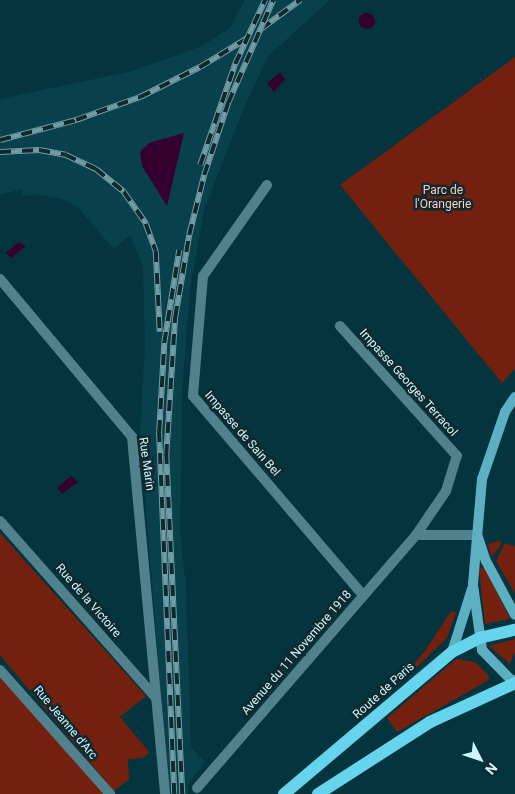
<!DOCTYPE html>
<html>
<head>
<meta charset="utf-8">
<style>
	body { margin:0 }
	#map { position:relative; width:515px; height:794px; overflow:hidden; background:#04353e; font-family:Roboto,sans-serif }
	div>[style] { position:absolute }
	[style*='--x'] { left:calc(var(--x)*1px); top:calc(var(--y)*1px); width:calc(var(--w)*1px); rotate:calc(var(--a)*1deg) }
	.built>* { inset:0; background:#08414c }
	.green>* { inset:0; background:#74200e }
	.water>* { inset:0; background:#34002e }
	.round { border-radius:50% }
	.street>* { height:10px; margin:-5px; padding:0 5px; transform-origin:5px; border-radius:5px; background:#50818d }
	.secondary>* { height:10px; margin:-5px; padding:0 5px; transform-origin:5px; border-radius:5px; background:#5db0c2 }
	.primary>* { height:12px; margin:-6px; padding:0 6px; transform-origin:6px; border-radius:6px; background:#65d4ec }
	.rail>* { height:5.5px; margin-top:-2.75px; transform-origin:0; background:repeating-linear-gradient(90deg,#0f292f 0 11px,#719ca5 0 22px); box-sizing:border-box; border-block:1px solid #719ca5 }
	span { translate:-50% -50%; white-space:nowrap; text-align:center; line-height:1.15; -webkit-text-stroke:5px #0f292f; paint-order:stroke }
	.park-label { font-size:12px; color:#fecabe }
	.street-label { font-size:12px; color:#cff6ff }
	.north { position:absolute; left:455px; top:734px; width:50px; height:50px; -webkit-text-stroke:4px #0f292f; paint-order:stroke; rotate:131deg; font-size:14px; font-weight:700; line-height:20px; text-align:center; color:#cff6ff }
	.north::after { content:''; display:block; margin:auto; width:18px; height:22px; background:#cff6ff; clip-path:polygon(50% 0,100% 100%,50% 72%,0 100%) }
</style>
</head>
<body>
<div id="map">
	<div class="built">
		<div style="clip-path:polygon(245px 0,330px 0,268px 56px,243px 110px,204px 210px,190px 288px,182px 393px,180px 530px,186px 587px,191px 747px,205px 762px,188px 784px,188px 794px,169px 794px,140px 435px,145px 344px,143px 266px,130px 235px,114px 249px,78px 208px,63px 199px,36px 194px,23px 196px,22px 189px,0 195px,0 99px,133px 71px,202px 46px,230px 28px)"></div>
	</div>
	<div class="green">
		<div style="clip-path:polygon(515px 57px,515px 369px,502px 383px,340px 185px)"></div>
		<div style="clip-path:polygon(0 533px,146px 696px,120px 717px,149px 752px,143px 758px,128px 759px,129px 779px,114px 791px,0 655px)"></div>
		<div style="clip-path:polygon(501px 540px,500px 547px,491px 557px,488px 544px)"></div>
		<div style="clip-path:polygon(505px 543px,515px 546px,515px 593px,496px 561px)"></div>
		<div style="clip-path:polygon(484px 567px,510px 618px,509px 619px,485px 624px,479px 569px)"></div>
		<div style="clip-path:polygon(451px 611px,456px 612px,447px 638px,394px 689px,427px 648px)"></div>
		<div style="clip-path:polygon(515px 639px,515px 652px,510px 664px,489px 646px)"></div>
		<div style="clip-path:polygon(456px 659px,475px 662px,488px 675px,489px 680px,397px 732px,387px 718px)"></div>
		<div style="clip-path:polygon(0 673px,105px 794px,0 794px)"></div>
	</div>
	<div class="water">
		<div class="round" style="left:359px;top:13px;width:16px;height:16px"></div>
		<div style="clip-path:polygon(280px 72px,285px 79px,274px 92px,267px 83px)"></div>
		<div style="clip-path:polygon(184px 133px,167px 206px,142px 166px,140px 152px,149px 143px)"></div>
		<div style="clip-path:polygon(18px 242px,26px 246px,11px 258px,6px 253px)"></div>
		<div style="clip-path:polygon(71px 476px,78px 482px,62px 494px,57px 488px)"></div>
	</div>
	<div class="street">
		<div style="--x:267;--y:185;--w:111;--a:125.1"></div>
		<div style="--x:203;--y:276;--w:120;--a:94.8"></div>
		<div style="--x:193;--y:396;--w:262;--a:49.5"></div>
		<div style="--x:0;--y:279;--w:206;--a:50.1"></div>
		<div style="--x:132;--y:437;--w:359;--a:84.7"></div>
		<div style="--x:0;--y:521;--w:236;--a:48.6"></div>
		<div style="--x:416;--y:535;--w:61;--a:0"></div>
		<div style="--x:0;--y:670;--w:166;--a:48.4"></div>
		<div style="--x:197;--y:788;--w:335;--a:-49.1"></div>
		<div style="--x:416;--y:535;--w:53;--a:-55.7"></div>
		<div style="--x:446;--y:491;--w:37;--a:-73"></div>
		<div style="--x:457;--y:456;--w:175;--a:-132"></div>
	</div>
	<div class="secondary">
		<div style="--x:515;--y:397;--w:18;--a:124"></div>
		<div style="--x:505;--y:412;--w:71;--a:108.9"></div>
		<div style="--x:482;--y:479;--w:106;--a:94.9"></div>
		<div style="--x:473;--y:585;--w:66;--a:82.1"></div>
		<div style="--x:482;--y:650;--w:46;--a:45.9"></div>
		<div style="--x:514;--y:683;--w:3;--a:-72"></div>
		<div style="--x:478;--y:537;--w:25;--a:72"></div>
		<div style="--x:486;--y:561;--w:61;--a:61.8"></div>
		<div style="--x:452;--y:652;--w:66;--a:-72.4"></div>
	</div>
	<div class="primary">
		<div style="--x:284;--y:794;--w:220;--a:-40.2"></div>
		<div style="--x:452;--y:652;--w:30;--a:-27"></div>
		<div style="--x:479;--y:638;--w:37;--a:-13"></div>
		<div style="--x:318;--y:794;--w:133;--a:-32.7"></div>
		<div style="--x:430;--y:722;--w:94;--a:-24.6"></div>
	</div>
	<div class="rail">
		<div style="--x:261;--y:29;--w:49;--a:-36.6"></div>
		<div style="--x:0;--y:140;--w:79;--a:-14.7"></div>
		<div style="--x:76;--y:120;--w:68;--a:-19.8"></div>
		<div style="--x:140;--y:97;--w:67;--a:-26.6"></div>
		<div style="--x:200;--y:67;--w:54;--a:-31.3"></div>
		<div style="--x:0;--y:152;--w:39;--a:-3"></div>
		<div style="--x:39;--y:150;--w:27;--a:10"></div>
		<div style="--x:66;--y:155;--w:33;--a:25"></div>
		<div style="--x:96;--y:169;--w:36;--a:39"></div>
		<div style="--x:124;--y:192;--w:39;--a:55"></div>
		<div style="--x:146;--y:224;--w:29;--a:70"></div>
		<div style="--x:156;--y:251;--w:81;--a:87.2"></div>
		<div style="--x:200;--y:165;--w:107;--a:-70.9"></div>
		<div style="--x:235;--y:64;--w:71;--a:-64.9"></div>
		<div style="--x:174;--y:794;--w:363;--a:-92.4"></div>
		<div style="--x:159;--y:431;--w:88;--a:-86.7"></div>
		<div style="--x:164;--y:343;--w:94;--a:-80.8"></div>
		<div style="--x:182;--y:794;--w:339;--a:-92.7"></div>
		<div style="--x:166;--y:455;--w:138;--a:-86.3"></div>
		<div style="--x:175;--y:317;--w:83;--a:-80.3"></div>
		<div style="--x:189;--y:235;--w:62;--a:-76"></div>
		<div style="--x:204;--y:175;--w:76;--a:-71.6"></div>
		<div style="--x:228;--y:103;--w:112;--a:-66.4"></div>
	</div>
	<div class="park-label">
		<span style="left:443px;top:198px">Parc de<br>l'Orangerie</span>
	</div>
	<div class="street-label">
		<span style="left:408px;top:383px;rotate:48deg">Impasse Georges Terracol</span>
		<span style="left:242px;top:434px;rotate:49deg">Impasse de Sain Bel</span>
		<span style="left:146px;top:464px;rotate:82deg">Rue Marin</span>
		<span style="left:88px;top:601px;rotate:49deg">Rue de la Victoire</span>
		<span style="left:297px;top:653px;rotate:-49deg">Avenue du 11 Novembre 1918</span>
		<span style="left:384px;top:691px;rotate:-42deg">Route de Paris</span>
		<span style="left:65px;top:723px;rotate:50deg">Rue Jeanne d'Arc</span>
	</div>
	<div class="north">N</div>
</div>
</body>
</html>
